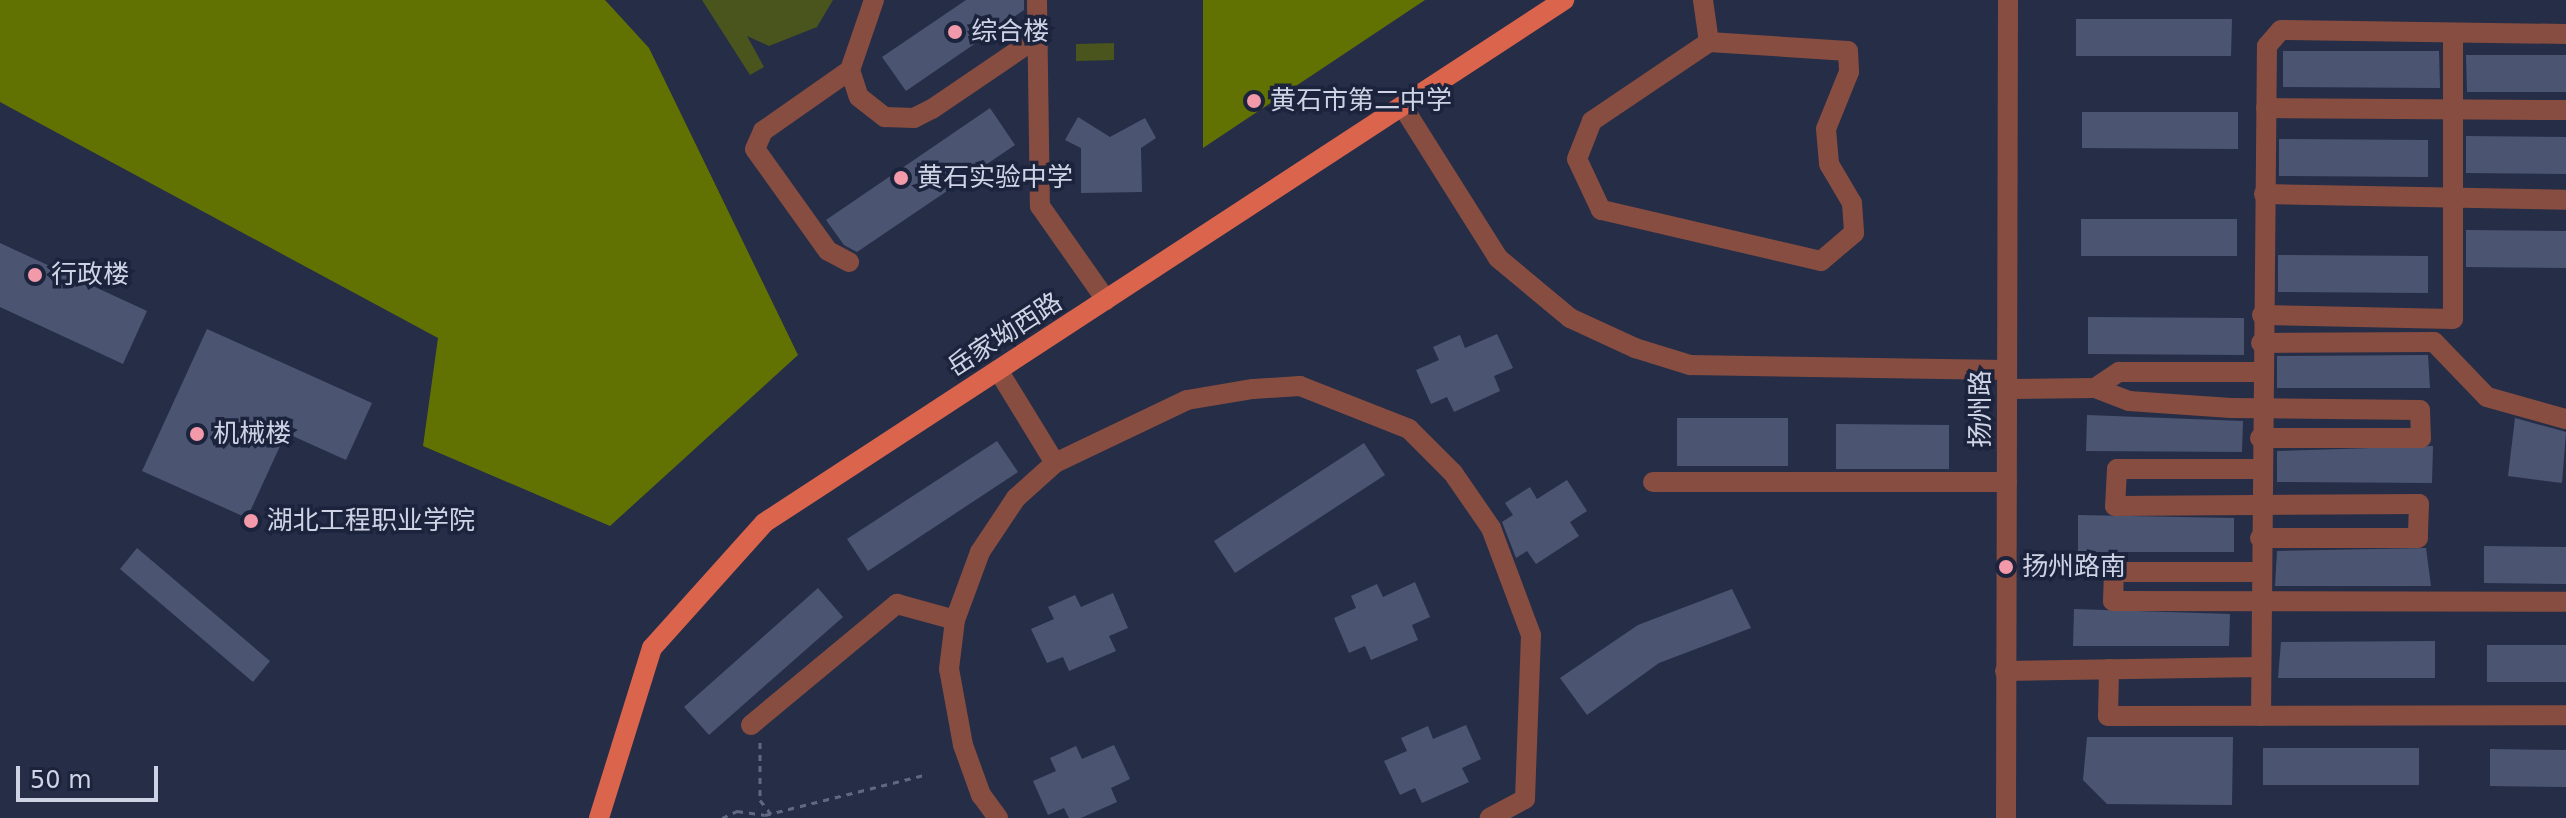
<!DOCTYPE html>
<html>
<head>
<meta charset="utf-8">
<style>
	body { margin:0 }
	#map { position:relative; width:2566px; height:818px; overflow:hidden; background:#262d47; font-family:"DejaVu Sans","Noto Sans SC",sans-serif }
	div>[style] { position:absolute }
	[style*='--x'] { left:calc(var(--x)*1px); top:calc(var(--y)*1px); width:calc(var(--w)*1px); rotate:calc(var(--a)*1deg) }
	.green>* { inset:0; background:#4a551e }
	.forest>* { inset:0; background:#617203 }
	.building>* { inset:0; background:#4b5571 }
	.path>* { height:3px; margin-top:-1.5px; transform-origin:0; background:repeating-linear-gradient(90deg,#62687f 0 6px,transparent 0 12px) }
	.minor>* { height:20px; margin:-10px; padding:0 10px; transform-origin:10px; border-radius:10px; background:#874d40 }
	.major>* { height:20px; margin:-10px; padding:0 10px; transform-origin:10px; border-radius:10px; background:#db644d }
	.dots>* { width:22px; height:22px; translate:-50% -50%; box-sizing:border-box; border:4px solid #1c233c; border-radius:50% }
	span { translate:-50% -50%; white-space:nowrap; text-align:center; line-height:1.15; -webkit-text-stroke:7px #1c233c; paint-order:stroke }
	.poi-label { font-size:26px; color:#ced4e5 }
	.left { translate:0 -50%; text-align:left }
	.street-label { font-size:26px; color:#ced4e5 }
	.scale { position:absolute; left:16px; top:766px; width:142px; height:36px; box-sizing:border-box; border:4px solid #ced4e5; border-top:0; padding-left:10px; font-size:24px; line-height:28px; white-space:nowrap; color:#ced4e5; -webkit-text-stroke:6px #1c233c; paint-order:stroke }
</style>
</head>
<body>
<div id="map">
	<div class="green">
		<div style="clip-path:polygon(702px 0,833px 0,817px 27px,769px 46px,747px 36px,764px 67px,750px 75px)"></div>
		<div style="clip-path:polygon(1114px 43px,1114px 60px,1076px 61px,1076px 44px)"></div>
	</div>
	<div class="forest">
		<div style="clip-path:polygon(0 0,605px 0,649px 48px,798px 355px,610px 526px,423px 446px,438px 338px,0 102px)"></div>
		<div style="clip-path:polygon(1203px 0,1425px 0,1203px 148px)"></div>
	</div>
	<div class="building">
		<div style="clip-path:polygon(966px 0,1024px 0,1024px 10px,906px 91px,882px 57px)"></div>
		<div style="clip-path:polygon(2076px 19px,2232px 19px,2231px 56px,2076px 56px)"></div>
		<div style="clip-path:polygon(2283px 51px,2439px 51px,2440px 88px,2283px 87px)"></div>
		<div style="clip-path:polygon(2466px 55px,2566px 55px,2566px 92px,2467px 92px)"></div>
		<div style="clip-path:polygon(990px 108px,1015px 145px,857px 252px,844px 245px,826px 220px)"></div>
		<div style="clip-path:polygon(2082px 112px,2238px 112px,2238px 149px,2082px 148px)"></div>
		<div style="clip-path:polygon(1078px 117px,1110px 137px,1145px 118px,1156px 138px,1141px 148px,1142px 192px,1081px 193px,1081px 148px,1065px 140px)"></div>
		<div style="clip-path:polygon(2466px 136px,2566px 137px,2566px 174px,2466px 173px)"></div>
		<div style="clip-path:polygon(2279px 139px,2428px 140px,2428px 177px,2279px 176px)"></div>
		<div style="clip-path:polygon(2081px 219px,2237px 219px,2237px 256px,2081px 256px)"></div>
		<div style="clip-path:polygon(2466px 230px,2566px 231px,2566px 268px,2466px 267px)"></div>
		<div style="clip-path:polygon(0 243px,147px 311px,123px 364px,0 307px)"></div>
		<div style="clip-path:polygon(2278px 255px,2428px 256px,2428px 293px,2278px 292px)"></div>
		<div style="clip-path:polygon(2088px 317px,2244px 318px,2244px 355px,2088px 354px)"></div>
		<div style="clip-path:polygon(207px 329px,372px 403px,346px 460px,286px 433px,247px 518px,142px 471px)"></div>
		<div style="clip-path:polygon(1497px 334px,1513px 368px,1494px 376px,1500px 391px,1454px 412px,1447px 397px,1431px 404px,1416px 370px,1439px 360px,1433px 347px,1460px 335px,1465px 348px)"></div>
		<div style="clip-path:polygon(2428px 355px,2430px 388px,2277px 388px,2277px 356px)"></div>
		<div style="clip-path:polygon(2087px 415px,2243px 421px,2242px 452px,2086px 451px)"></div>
		<div style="clip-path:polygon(1677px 418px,1788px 418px,1788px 466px,1677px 466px)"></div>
		<div style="clip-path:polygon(2515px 418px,2566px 432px,2562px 483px,2508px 476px)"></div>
		<div style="clip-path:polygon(1836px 424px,1949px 425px,1949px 469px,1836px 469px)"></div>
		<div style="clip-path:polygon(997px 441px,1018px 472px,868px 571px,847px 539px)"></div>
		<div style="clip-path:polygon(1364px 443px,1385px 475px,1235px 573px,1214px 541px)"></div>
		<div style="clip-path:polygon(2433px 446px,2432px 483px,2277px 482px,2277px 451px)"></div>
		<div style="clip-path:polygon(1567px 480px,1587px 511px,1570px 522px,1579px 536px,1536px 564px,1527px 551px,1516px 558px,1502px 522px,1513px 515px,1505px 503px,1530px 487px,1537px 499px)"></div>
		<div style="clip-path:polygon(2078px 515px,2234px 518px,2234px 552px,2078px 552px)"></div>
		<div style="clip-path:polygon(2484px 546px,2566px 547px,2566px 584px,2484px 583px)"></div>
		<div style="clip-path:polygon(137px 548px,270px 661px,253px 682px,120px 569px)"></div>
		<div style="clip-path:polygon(2426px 548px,2431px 586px,2275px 586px,2277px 551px)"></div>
		<div style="clip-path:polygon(1415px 582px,1430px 617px,1412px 625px,1418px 640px,1371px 660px,1365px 646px,1349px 653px,1334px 618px,1356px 608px,1351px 596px,1377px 584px,1383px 597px)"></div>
		<div style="clip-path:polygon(818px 588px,843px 617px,709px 735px,684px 707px)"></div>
		<div style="clip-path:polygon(1732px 589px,1751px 628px,1659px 663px,1587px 715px,1560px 678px,1638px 625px)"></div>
		<div style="clip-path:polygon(1113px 593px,1128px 628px,1109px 636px,1116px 651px,1069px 671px,1063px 657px,1047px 663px,1031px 629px,1054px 619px,1048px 607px,1075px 595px,1081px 607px)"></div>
		<div style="clip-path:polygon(2074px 609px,2230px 614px,2229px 646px,2073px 646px)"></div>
		<div style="clip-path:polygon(2435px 641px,2435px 678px,2278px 678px,2281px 642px)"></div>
		<div style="clip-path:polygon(2487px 645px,2566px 645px,2566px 682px,2487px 682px)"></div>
		<div style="clip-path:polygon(1466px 725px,1481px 759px,1462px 768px,1469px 782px,1422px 803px,1415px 788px,1400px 795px,1384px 761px,1407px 751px,1401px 738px,1428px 726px,1433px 739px)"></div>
		<div style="clip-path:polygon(2087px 737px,2233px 737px,2232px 805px,2107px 804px,2083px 780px)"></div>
		<div style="clip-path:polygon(1114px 745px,1130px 779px,1111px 788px,1117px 802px,1081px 818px,1069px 818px,1064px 808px,1048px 815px,1033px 781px,1056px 771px,1050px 758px,1076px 746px,1082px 759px)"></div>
		<div style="clip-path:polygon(2263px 748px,2419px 748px,2419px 785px,2263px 785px)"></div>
		<div style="clip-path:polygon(2490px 749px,2566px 750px,2566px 787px,2490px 786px)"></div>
	</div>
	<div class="path">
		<div style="--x:760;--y:742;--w:58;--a:90"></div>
		<div style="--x:760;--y:800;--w:23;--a:52"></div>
		<div style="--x:722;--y:818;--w:17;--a:-25"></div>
		<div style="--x:737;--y:811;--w:28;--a:8"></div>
		<div style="--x:765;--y:815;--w:164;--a:-14.1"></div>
	</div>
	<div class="minor">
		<div style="--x:874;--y:0;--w:74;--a:108.9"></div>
		<div style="--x:850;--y:70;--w:28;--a:72"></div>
		<div style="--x:859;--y:97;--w:33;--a:38"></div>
		<div style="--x:885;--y:117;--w:29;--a:2"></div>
		<div style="--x:914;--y:118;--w:20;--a:-27"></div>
		<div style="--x:932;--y:109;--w:128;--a:-34.2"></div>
		<div style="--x:1037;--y:0;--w:206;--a:89.2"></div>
		<div style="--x:1040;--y:206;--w:115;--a:54.9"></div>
		<div style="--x:1703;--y:0;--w:42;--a:81.9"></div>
		<div style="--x:1709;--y:42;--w:139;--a:3.7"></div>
		<div style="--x:1848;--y:51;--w:21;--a:87"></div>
		<div style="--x:1849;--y:72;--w:61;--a:112"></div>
		<div style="--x:1826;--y:129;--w:35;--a:85"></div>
		<div style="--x:1829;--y:164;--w:45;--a:59.5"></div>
		<div style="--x:1852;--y:203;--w:30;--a:86"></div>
		<div style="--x:1854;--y:233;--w:43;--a:139.7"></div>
		<div style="--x:1821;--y:261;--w:226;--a:-166.9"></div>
		<div style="--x:1601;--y:210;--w:56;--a:-115.2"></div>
		<div style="--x:1577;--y:159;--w:41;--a:-68.5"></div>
		<div style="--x:1592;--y:121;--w:141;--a:-34"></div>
		<div style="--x:1403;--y:107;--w:178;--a:57.8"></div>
		<div style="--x:1498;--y:258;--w:94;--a:39.8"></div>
		<div style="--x:1570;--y:318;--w:72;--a:24.8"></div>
		<div style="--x:1635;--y:348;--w:58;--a:17.2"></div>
		<div style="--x:1690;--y:365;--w:317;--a:0.9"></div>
		<div style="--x:2266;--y:108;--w:300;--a:0.4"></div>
		<div style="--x:2264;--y:194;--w:302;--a:1.1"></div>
		<div style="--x:849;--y:262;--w:24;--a:-152"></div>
		<div style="--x:828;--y:251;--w:125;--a:-125.6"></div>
		<div style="--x:755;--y:149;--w:20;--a:-66"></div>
		<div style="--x:763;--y:131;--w:106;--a:-35"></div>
		<div style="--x:2262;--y:315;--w:191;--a:1.2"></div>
		<div style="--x:2453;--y:319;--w:286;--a:-90"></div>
		<div style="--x:2261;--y:343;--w:173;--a:-0.3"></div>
		<div style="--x:2434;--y:342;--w:76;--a:46.1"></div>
		<div style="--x:2487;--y:397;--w:82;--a:15.6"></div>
		<div style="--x:998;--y:370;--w:109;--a:58.5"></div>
		<div style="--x:1055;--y:463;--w:146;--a:-25.5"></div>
		<div style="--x:1187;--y:400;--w:67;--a:-9.5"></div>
		<div style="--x:1253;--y:389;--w:47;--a:-3.7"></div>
		<div style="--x:1300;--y:386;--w:117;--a:21.5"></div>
		<div style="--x:1409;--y:429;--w:62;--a:45"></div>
		<div style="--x:1453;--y:473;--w:67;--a:55.4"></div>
		<div style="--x:1491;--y:528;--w:114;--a:69.5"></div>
		<div style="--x:1531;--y:635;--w:164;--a:92.1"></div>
		<div style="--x:1525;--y:799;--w:40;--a:152"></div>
		<div style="--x:2095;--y:388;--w:29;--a:-34"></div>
		<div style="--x:2119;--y:372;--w:141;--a:0"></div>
		<div style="--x:2007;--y:389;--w:88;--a:-0.7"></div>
		<div style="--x:2095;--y:388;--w:36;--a:21"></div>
		<div style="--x:2129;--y:401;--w:102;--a:3.9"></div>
		<div style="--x:2231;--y:408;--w:189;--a:0.6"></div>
		<div style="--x:2420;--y:410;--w:28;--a:88"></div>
		<div style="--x:2421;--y:438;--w:161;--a:180"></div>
		<div style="--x:2260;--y:469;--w:143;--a:180"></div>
		<div style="--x:2117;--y:469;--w:37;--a:93"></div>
		<div style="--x:2115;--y:506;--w:304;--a:-0.4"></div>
		<div style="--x:2419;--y:504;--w:34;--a:92"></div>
		<div style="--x:2418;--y:538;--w:158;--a:180"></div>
		<div style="--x:1653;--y:482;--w:354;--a:0"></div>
		<div style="--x:2261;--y:572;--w:147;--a:180"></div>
		<div style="--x:2114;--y:572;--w:29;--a:92"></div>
		<div style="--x:2113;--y:601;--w:453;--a:0.1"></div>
		<div style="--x:2109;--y:669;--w:47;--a:91.2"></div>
		<div style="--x:2108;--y:716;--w:458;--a:-0.1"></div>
		<div style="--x:2005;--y:671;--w:256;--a:-0.9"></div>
		<div style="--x:2261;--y:716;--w:670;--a:-89.49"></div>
		<div style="--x:2267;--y:46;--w:21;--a:-49"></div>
		<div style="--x:2281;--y:30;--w:285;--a:0.8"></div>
		<div style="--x:751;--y:725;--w:190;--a:-39.7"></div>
		<div style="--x:897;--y:604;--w:60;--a:15.4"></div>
		<div style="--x:998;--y:818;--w:29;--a:-126"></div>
		<div style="--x:981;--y:795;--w:53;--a:-109.8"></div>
		<div style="--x:963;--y:745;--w:77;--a:-100.4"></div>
		<div style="--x:949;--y:669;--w:49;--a:-83"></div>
		<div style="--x:955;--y:620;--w:72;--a:-69.8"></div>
		<div style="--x:980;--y:552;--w:65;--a:-56.3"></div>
		<div style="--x:1016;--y:498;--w:52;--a:-41.9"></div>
		<div style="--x:2006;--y:818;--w:818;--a:-89.86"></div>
	</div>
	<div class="major">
		<div style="--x:599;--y:818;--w:178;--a:-72.7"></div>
		<div style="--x:652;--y:648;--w:168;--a:-48.1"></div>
		<div style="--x:764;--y:523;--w:956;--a:-33.17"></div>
	</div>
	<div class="dots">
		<div style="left:955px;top:32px;background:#f39aaa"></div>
		<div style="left:1254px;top:101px;background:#f39aaa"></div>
		<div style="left:901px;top:178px;background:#f39aaa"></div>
		<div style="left:35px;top:275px;background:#f39aaa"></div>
		<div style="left:197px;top:434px;background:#f39aaa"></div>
		<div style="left:251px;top:521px;background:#f39aaa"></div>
		<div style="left:2006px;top:567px;background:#f39aaa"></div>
	</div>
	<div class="poi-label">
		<span class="left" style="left:971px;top:32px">综合楼</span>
		<span class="left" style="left:1270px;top:101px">黄石市第二中学</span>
		<span class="left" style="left:917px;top:178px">黄石实验中学</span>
		<span class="left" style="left:51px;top:275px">行政楼</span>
		<span class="left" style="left:213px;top:434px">机械楼</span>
		<span class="left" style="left:267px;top:521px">湖北工程职业学院</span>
		<span class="left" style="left:2022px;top:567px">扬州路南</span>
	</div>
	<div class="street-label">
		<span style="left:1005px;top:335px;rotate:-33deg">岳家坳西路</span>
		<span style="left:1981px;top:409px;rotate:-90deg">扬州路</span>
	</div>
	<div class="scale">50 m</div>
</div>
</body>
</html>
